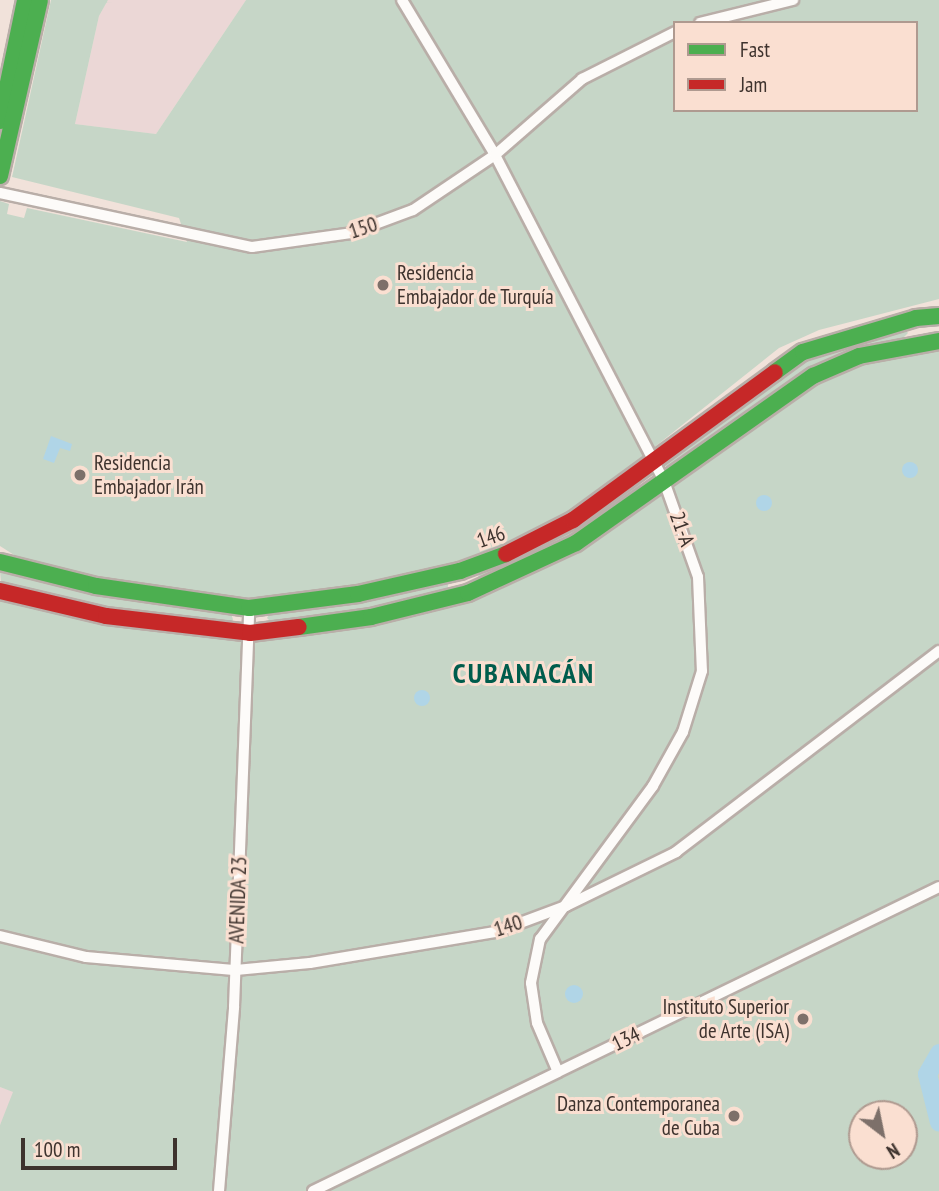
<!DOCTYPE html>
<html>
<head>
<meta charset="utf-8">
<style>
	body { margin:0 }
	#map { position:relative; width:939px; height:1191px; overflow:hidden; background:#f1e2da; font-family:"PT Sans Narrow",sans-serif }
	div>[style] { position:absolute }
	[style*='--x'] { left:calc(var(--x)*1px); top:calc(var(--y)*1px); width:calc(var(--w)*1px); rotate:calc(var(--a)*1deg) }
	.commercial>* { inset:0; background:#ebd7d6 }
	.green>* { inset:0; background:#c6d6c7 }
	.water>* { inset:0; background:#b0d5e7 }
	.round { border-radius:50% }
	.river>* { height:19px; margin:-9.5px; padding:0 9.5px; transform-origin:9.5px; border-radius:9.5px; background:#b0d5e7 }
	.roads { filter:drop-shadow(2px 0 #b9aea8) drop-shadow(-2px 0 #b9aea8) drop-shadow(0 2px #b9aea8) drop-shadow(0 -2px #b9aea8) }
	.street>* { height:10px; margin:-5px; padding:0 5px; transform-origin:5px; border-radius:5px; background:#fdfbf9 }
	.fast>* { height:16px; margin:-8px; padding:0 8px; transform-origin:8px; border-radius:8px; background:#4caf50 }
	.jam>* { height:16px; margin:-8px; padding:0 8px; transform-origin:8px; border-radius:8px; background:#c62828 }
	.dots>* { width:19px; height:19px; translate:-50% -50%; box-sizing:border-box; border:4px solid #fadfd1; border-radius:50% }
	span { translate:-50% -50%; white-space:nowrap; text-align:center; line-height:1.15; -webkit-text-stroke:6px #fadfd1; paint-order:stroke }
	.street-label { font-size:21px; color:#3e332e }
	.poi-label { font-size:21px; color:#3e332e }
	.left { translate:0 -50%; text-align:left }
	.right { translate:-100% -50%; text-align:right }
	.district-label { font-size:28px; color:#005c4c; font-weight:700; letter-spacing:2px }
	.legend { position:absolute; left:673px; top:21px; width:245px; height:91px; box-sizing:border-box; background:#fadfd1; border:2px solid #af9a90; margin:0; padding:9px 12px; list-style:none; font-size:21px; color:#3e332e }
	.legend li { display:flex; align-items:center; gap:14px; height:35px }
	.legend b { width:35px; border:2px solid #af9a90 }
	.north { position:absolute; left:848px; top:1100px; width:70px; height:70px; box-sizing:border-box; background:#fadfd1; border:2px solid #af9a90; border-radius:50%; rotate:148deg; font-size:19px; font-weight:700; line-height:28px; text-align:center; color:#3e332e }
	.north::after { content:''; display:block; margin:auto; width:24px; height:32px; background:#7d706a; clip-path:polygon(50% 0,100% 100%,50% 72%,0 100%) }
	.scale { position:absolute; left:21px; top:1138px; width:156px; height:32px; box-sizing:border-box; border:4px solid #3e332e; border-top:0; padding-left:9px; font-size:21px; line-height:24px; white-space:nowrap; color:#3e332e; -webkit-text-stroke:5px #fadfd1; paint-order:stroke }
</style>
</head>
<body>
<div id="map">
	<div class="commercial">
		<div style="clip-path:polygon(108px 0,246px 0,156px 134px,75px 124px,99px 16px)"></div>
		<div style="clip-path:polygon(0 1087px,14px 1092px,0 1125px)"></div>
	</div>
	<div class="green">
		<div style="clip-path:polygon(evenodd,51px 0,108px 0,99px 16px,75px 124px,156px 134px,246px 0,939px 0,939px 299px,819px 330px,779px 348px,574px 511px,465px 564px,357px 591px,249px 604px,99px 581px,22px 560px,0 546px,0 201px,9px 204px,7px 214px,24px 218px,27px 208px,187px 242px,179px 218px,12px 177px,51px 0,675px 23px,916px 23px,916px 110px,675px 110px,675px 23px)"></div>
		<div style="clip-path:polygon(904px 328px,908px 333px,902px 339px,804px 371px,671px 468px,663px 465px,798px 363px)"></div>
		<div style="clip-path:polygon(evenodd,939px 341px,939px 1191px,0 1191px,0 1125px,13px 1092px,0 1087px,0 591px,250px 633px,371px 617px,530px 567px,813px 376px,939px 341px,862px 1114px,904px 1114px,904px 1156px,862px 1156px,862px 1114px)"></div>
		<div style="clip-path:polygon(642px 478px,637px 492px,592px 525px,481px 580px,478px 577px,480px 571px)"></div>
		<div style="clip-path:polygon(0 571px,80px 592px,231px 612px,233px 620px,228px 624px,108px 607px,1px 583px)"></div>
		<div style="clip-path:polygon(449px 580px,447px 591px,365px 611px,272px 623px,267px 618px,270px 612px)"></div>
	</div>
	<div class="water">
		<div style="clip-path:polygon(51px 436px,72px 444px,70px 451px,60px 448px,54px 463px,43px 459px)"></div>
		<div class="round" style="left:902px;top:462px;width:16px;height:16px"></div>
		<div class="round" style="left:756px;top:495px;width:16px;height:16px"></div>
		<div style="clip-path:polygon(588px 664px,588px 675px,579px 675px,572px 683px,567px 678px,577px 665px)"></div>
		<div class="round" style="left:414px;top:690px;width:16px;height:16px"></div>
		<div class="round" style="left:565px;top:985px;width:18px;height:18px"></div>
	</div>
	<div class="river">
		<div style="--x:939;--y:1053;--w:24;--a:120"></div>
		<div style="--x:927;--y:1074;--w:49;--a:76"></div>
	</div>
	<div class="roads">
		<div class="street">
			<div style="--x:402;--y:0;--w:181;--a:59"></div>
			<div style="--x:495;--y:155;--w:367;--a:62.6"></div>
			<div style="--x:664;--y:481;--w:102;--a:70.5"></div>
			<div style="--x:698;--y:577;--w:94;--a:87.6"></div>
			<div style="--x:702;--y:671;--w:64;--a:107.3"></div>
			<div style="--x:683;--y:732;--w:62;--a:119.1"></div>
			<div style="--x:653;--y:786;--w:190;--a:126.4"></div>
			<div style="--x:540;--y:939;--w:45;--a:101.6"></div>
			<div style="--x:531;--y:983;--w:40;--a:81.5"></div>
			<div style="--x:537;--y:1023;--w:53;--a:66.8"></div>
			<div style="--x:700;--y:23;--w:96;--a:-13.9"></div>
			<div style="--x:0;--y:193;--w:258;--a:12.1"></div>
			<div style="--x:252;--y:247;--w:100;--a:-8"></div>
			<div style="--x:351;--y:233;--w:66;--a:-20.4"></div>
			<div style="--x:413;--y:210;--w:99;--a:-33.9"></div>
			<div style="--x:495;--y:155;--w:116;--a:-41.1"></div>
			<div style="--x:582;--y:79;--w:104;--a:-26.8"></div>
			<div style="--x:0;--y:936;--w:89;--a:13.7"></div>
			<div style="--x:86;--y:957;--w:151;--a:5"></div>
			<div style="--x:236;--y:970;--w:74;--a:-5.4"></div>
			<div style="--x:310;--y:963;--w:189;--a:-9.5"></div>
			<div style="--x:496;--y:932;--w:75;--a:-20.4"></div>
			<div style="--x:566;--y:906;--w:123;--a:-26.1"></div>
			<div style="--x:676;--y:852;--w:331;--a:-37.4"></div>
			<div style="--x:219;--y:1191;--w:185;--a:-85.3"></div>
			<div style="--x:234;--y:1007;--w:399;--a:-87.8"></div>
			<div style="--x:313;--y:1191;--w:696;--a:-25.9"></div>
		</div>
		<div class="fast">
			<div style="--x:0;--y:121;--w:124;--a:-78.3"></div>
			<div style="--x:0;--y:176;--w:180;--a:-77.2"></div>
			<div style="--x:775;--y:372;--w:34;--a:-36"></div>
			<div style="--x:803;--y:352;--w:118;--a:-16.7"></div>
			<div style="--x:916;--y:318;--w:23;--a:-5"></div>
			<div style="--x:0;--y:562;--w:99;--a:14"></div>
			<div style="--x:96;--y:586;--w:155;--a:8.2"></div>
			<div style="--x:249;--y:608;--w:110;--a:-7.3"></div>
			<div style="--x:358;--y:594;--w:105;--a:-12.7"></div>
			<div style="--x:460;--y:571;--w:49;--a:-20.3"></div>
			<div style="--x:299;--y:627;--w:73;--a:-7.9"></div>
			<div style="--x:371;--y:617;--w:100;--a:-13.9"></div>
			<div style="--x:468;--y:593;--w:119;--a:-24.8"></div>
			<div style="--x:576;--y:543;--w:290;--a:-35.2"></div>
			<div style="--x:813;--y:376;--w:50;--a:-23.5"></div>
			<div style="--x:859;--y:356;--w:81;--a:-10.6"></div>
		</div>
		<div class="jam">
			<div style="--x:506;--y:554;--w:75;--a:-26.9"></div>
			<div style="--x:573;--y:520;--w:250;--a:-36.2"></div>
			<div style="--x:0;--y:591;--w:109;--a:13.3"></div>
			<div style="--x:106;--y:616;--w:145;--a:6.7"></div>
			<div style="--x:250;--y:633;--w:49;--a:-7"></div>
		</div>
	</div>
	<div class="dots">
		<div style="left:383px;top:285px;background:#7d706a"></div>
		<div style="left:80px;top:475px;background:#7d706a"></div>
		<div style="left:803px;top:1019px;background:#7d706a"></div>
		<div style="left:734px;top:1116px;background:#7d706a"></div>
	</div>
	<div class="street-label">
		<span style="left:363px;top:228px;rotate:-18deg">150</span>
		<span style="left:682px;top:529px;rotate:70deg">21-A</span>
		<span style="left:491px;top:537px;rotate:-20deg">146</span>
		<span style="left:238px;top:900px;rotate:-88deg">AVENIDA 23</span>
		<span style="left:508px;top:926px;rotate:-18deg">140</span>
		<span style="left:626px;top:1039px;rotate:-26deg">134</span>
	</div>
	<div class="poi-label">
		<span class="left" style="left:397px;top:285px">Residencia<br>Embajador de Turquía</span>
		<span class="left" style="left:94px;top:475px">Residencia<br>Embajador Irán</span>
		<span class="right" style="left:789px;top:1019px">Instituto Superior<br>de Arte (ISA)</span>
		<span class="right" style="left:720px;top:1116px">Danza Contemporanea<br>de Cuba</span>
	</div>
	<div class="district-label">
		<span style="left:524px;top:673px">CUBANACÁN</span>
	</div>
	<ul class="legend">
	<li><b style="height:9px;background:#4caf50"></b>Fast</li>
	<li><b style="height:9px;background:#c62828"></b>Jam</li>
	</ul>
	<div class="north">N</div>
	<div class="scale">100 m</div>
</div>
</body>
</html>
